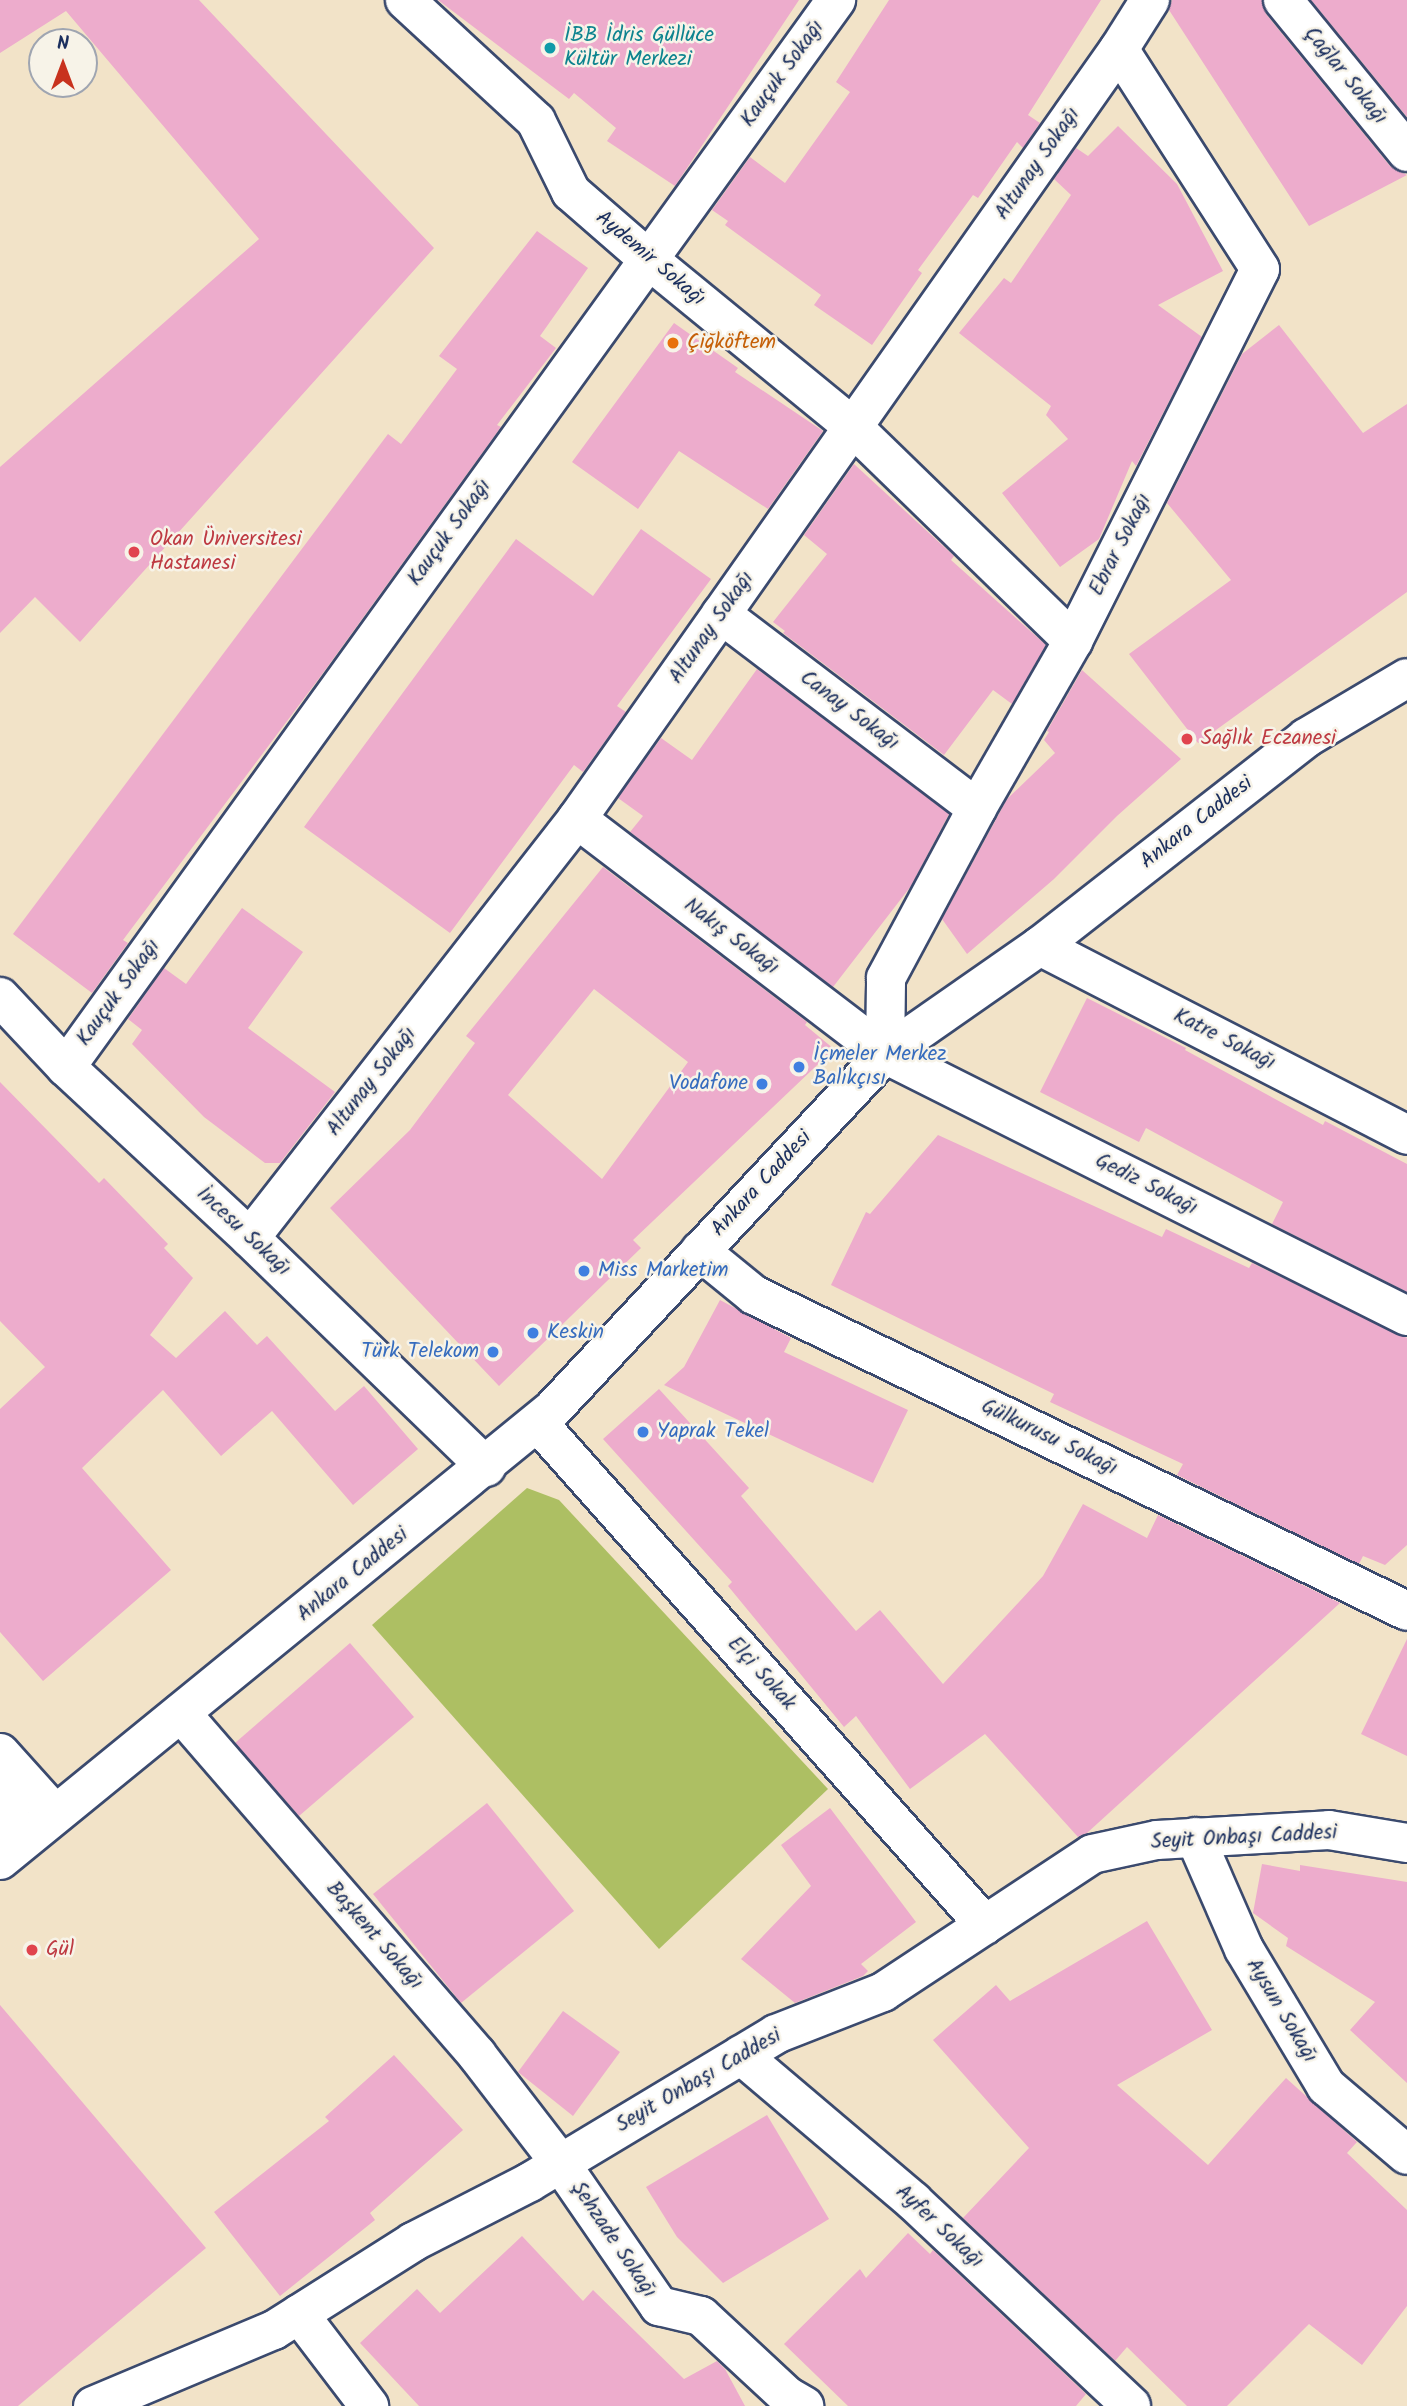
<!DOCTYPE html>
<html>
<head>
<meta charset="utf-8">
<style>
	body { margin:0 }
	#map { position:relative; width:1407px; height:2406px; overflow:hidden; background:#f2e3c8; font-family:Kalam,sans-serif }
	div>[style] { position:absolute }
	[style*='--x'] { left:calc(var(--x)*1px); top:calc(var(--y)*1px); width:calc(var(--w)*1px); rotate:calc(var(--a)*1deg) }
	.green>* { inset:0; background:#adbf63 }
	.building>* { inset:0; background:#edaccc }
	.roads { filter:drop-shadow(2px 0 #3b4a6e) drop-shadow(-2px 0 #3b4a6e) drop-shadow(0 2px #3b4a6e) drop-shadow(0 -2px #3b4a6e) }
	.street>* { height:38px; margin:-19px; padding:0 19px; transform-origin:19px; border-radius:19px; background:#fff }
	.secondary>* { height:38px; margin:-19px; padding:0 19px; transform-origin:19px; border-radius:19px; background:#fff }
	.dots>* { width:19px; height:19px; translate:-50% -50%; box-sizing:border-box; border:4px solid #f7f3e8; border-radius:50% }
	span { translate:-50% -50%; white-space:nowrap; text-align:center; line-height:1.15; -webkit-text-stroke:5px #f7f3e8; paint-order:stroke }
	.culture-label { font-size:21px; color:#0d838f }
	.left { translate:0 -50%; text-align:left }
	.street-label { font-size:21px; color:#1b2f5e }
	.food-label { font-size:21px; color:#c56008 }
	.health-label { font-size:21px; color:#be3a42 }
	.shop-label { font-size:21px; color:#366cbe }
	.right { translate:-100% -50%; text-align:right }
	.north { position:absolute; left:28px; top:28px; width:70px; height:70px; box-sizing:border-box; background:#f7f3e8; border:2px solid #9fa5b1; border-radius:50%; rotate:0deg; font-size:19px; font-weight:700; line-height:28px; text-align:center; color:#1b2f5e }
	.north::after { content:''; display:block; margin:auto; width:24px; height:32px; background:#c8321e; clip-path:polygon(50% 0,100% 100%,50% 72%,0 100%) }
</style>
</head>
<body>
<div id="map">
	<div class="green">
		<div style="clip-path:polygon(527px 1488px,559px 1500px,828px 1789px,659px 1949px,372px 1625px)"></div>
	</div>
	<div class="building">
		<div style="clip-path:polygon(0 0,199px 0,434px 248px,80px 642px,35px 597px,0 633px,0 467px,259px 239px,66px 11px,0 53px)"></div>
		<div style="clip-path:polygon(438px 0,799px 0,675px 186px,607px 141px,616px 128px,574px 93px,569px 99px)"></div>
		<div style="clip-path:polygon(889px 0,1101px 0,1028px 115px,1040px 123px,1023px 148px,1017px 142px,978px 198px,973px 195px,918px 270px,922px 273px,872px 345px,814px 305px,821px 295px,725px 225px,728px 221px,712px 210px,750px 157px,785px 183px,850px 92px,836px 82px)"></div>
		<div style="clip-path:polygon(1172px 0,1262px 0,1266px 14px,1390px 166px,1407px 175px,1309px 226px,1169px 10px)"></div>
		<div style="clip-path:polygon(1311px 0,1407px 0,1407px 117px)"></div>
		<div style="clip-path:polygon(1118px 126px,1177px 184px,1223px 271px,1158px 305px,1202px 337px,1136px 466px,1132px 461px,1099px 539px,1060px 567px,1002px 493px,1068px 439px,1046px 415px,1051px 406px,959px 333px,1004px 278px,1011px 283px,1071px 195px,1054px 179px,1076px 148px,1088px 156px)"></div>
		<div style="clip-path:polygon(537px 231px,588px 268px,540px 336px,556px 348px,497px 425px,501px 427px,323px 673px,123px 940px,128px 943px,92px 993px,13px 934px,388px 434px,401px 444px,457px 369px,439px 356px)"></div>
		<div style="clip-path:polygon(674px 323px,738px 368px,735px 372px,823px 431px,768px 509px,679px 451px,638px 509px,572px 462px)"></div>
		<div style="clip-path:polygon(1279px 325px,1363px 433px,1407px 404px,1407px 592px,1198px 743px,1129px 654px,1231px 580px,1167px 503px,1242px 354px)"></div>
		<div style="clip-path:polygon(854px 464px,954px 556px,951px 560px,1046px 645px,1012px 704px,993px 690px,944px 755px,783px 633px,785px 631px,773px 622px,827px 554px,804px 535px)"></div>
		<div style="clip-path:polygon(641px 529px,711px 579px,617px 706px,626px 712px,583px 772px,574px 765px,450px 933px,304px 827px,516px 539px,593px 596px)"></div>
		<div style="clip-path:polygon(757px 669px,949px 814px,911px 886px,833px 987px,630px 832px,643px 816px,618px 798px,661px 738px,692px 760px)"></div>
		<div style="clip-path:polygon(1082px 670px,1181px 759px,1117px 816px,1054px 879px,967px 954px,942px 919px,1007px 799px,1055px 753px,1044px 740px,1049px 732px,1047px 731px)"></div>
		<div style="clip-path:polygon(evenodd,603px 867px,807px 1022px,805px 1025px,834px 1049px,633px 1240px,641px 1248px,499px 1386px,330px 1208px,410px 1130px,475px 1043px,466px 1036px,603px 867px,594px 989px,688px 1062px,602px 1179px,508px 1095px,594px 989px)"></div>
		<div style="clip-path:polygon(242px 908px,303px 952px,248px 1028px,335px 1092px,280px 1163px,265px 1163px,204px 1117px,132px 1044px,142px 1030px,128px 1019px,164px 968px,186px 984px)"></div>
		<div style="clip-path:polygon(1087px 998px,1186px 1048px,1185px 1050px,1323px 1125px,1325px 1121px,1407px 1164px,1407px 1292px,1272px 1224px,1283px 1202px,1146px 1128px,1139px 1142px,1040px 1092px)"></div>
		<div style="clip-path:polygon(0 1082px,99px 1183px,104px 1178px,168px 1244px,164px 1248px,193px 1278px,150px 1335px,176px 1358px,225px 1311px,257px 1345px,267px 1336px,335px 1411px,364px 1386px,418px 1449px,353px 1505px,272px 1411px,221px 1456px,163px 1390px,82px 1468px,171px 1570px,43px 1681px,0 1632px,0 1409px,45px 1367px,0 1321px)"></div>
		<div style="clip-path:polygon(938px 1135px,1162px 1237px,1166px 1229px,1249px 1268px,1252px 1263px,1407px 1338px,1407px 1545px,1385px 1565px,1363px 1556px,1359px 1564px,1177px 1475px,1183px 1464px,1050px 1402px,1054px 1394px,831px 1285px,866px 1212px,870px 1214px)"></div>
		<div style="clip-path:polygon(720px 1300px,791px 1338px,784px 1352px,908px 1410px,873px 1483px,664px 1385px,684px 1367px)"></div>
		<div style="clip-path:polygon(659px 1389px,749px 1488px,741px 1496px,856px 1631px,880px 1610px,943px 1684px,1043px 1576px,1083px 1504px,1147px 1538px,1158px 1515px,1340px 1603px,1087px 1833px,1078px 1837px,985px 1734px,910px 1789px,856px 1716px,844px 1727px,728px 1586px,732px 1582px,603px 1439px)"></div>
		<div style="clip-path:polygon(1407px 1639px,1407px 1756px,1361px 1734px)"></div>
		<div style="clip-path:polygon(350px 1643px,414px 1717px,299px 1816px,235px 1743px)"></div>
		<div style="clip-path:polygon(487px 1803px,574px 1911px,461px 2003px,373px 1894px)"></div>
		<div style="clip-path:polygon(830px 1808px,916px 1922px,861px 1964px,868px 1971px,863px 1976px,795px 2003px,741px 1959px,811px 1886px,781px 1845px)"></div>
		<div style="clip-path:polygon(1262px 1864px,1300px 1871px,1300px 1865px,1407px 1882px,1407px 2083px,1350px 2030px,1375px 2002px,1286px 1946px,1288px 1938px,1253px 1913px)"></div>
		<div style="clip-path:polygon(1147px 1921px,1212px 2030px,1117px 2085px,1208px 2165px,1286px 2078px,1357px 2142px,1347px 2153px,1407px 2210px,1407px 2306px,1362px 2365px,1309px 2324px,1227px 2406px,1187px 2406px,1127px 2347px,1115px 2361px,963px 2218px,1029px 2148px,933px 2040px,996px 1985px,1010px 2001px)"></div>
		<div style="clip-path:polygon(0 2005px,206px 2248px,18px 2406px,0 2406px)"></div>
		<div style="clip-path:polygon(563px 2011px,620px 2052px,573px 2116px,518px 2072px)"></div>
		<div style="clip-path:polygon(394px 2055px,463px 2130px,370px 2213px,375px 2220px,280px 2296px,214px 2212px,329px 2121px,325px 2117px)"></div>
		<div style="clip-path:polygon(767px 2115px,829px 2219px,723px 2283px,677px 2237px,646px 2187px)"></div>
		<div style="clip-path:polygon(908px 2233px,930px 2254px,933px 2250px,1086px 2394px,1076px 2406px,848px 2406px,784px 2344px,860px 2269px,866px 2278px)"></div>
		<div style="clip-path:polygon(522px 2236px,583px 2301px,593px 2290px,684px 2379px,717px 2361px,725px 2369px,745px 2406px,419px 2406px,360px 2343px,417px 2289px,440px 2313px)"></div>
	</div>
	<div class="roads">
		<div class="street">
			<div style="--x:405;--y:0;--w:178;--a:42.7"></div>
			<div style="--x:536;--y:121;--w:79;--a:63.8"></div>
			<div style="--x:571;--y:192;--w:102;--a:41"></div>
			<div style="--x:648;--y:259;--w:265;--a:39.3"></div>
			<div style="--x:853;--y:427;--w:307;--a:44.2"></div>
			<div style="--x:1283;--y:0;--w:196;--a:50.8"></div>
			<div style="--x:721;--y:614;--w:321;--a:37.2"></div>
			<div style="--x:577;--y:819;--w:387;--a:37.3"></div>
			<div style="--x:885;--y:1054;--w:584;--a:26.65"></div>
			<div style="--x:1040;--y:946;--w:413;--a:27.2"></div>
			<div style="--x:0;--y:997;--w:96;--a:46.7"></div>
			<div style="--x:66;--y:1067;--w:251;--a:42.9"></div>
			<div style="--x:250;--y:1238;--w:329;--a:44.1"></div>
			<div style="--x:885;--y:1054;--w:76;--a:-89.2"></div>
			<div style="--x:886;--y:978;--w:193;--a:-61.8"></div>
			<div style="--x:977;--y:808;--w:193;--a:-60.1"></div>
			<div style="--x:1073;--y:641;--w:416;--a:-63.3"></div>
			<div style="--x:1260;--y:269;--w:261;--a:-122.7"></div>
			<div style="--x:66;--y:1067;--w:1316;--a:-54.18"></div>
			<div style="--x:250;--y:1238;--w:531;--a:-52.03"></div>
			<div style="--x:577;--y:819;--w:942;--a:-54.86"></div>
			<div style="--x:1119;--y:49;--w:58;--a:-57.7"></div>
			<div style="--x:700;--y:1251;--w:70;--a:39.2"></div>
			<div style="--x:754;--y:1295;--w:725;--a:25.82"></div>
			<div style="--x:538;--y:1423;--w:672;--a:48.32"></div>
			<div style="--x:181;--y:1713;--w:452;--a:49.1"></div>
			<div style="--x:477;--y:2055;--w:138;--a:52.4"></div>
			<div style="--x:561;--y:2164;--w:173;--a:55.4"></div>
			<div style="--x:659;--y:2306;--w:43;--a:13.4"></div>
			<div style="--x:701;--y:2316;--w:117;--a:42.9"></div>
			<div style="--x:787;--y:2396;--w:20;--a:30"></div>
			<div style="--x:0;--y:1753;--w:82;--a:48"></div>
			<div style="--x:0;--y:1821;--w:13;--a:-48"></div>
			<div style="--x:9;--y:1811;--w:18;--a:-74"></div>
			<div style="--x:14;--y:1794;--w:20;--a:-101"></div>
			<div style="--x:10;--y:1774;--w:20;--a:-114"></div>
			<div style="--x:1195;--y:1837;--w:122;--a:66.4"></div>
			<div style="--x:1244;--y:1949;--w:160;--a:59.1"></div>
			<div style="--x:1326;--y:2086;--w:106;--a:40.4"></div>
			<div style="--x:741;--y:2055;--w:226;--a:40.3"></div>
			<div style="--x:913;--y:2201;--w:299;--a:43.2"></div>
			<div style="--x:299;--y:2314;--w:116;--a:52.7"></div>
			<div style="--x:93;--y:2406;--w:196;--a:-22.8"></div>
			<div style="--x:274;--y:2330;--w:165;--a:-32.3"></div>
			<div style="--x:413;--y:2242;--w:131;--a:-27.1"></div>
			<div style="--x:530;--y:2182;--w:287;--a:-31"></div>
			<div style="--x:776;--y:2034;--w:115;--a:-21.4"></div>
			<div style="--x:883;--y:1992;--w:250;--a:-33.4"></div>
			<div style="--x:1092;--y:1854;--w:66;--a:-12.2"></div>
			<div style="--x:1157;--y:1840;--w:172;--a:-3.3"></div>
			<div style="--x:1329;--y:1830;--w:79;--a:9.5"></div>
		</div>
		<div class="secondary">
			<div style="--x:0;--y:1860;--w:712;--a:-39.19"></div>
			<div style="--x:552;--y:1410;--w:487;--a:-46.9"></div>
			<div style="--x:885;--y:1054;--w:189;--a:-34.9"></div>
			<div style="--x:1040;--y:946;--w:338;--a:-38"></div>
			<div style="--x:1306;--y:738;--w:117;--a:-30.7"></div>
		</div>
	</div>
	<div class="dots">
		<div style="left:550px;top:48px;background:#0f9aa8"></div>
		<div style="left:673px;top:343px;background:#e8710a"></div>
		<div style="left:134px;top:552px;background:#e0444e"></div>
		<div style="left:1187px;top:739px;background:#e0444e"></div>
		<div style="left:799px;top:1067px;background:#3f7fe0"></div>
		<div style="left:762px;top:1084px;background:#3f7fe0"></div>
		<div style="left:584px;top:1271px;background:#3f7fe0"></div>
		<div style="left:533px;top:1333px;background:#3f7fe0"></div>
		<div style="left:493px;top:1352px;background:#3f7fe0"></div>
		<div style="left:643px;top:1432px;background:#3f7fe0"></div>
		<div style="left:32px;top:1950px;background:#e0444e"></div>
	</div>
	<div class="culture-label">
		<span class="left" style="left:564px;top:48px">İBB İdris Güllüce<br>Kültür Merkezi</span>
	</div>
	<div class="street-label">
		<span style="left:783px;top:74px;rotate:-54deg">Kauçuk Sokağı</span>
		<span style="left:1345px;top:76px;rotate:51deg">Çağlar Sokağı</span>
		<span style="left:1038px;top:164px;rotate:-55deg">Altunay Sokağı</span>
		<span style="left:650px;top:259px;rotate:40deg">Aydemir Sokağı</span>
		<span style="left:450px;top:533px;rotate:-54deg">Kauçuk Sokağı</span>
		<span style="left:1121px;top:545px;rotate:-63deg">Ebrar Sokağı</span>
		<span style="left:712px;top:628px;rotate:-55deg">Altunay Sokağı</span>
		<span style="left:849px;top:711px;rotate:37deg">Canay Sokağı</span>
		<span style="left:1197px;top:823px;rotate:-38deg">Ankara Caddesi</span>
		<span style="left:731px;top:937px;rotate:37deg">Nakış Sokağı</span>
		<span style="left:119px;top:993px;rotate:-54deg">Kauçuk Sokağı</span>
		<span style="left:1224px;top:1040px;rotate:27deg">Katre Sokağı</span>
		<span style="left:372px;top:1082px;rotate:-52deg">Altunay Sokağı</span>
		<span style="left:762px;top:1184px;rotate:-47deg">Ankara Caddesi</span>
		<span style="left:1146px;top:1185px;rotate:27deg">Gediz Sokağı</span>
		<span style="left:243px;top:1232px;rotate:43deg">İncesu Sokağı</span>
		<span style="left:1049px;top:1438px;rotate:26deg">Gülkurusu Sokağı</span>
		<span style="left:353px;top:1575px;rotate:-39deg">Ankara Caddesi</span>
		<span style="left:761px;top:1674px;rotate:48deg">Elçi Sokak</span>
		<span style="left:1244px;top:1838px;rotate:-3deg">Seyit Onbaşı Caddesi</span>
		<span style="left:374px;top:1936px;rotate:49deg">Başkent Sokağı</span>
		<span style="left:1281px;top:2011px;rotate:59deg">Aysun Sokağı</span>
		<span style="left:699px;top:2081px;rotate:-30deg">Seyit Onbaşı Caddesi</span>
		<span style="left:939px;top:2227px;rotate:43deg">Ayfer Sokağı</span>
		<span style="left:613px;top:2240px;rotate:56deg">Şehzade Sokağı</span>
	</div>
	<div class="food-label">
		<span class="left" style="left:687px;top:343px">Çiğköftem</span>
	</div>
	<div class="health-label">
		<span class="left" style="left:150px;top:552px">Okan Üniversitesi<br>Hastanesi</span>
		<span class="left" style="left:1201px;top:739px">Sağlık Eczanesi</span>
		<span class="left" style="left:46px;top:1950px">Gül</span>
	</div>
	<div class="shop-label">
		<span class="left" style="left:813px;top:1067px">İçmeler Merkez<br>Balıkçısı</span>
		<span class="right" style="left:748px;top:1084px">Vodafone</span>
		<span class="left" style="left:598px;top:1271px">Miss Marketim</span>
		<span class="left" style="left:547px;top:1333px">Keskin</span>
		<span class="right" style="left:479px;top:1352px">Türk Telekom</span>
		<span class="left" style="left:657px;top:1432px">Yaprak Tekel</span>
	</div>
	<div class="north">N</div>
</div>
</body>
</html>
